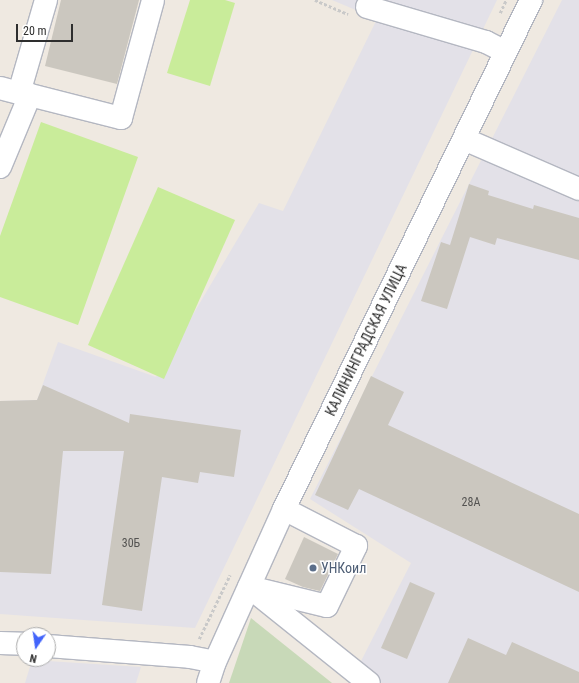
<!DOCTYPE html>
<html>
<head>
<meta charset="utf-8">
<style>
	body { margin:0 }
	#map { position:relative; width:579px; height:683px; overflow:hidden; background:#efe9e1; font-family:"Roboto Condensed",sans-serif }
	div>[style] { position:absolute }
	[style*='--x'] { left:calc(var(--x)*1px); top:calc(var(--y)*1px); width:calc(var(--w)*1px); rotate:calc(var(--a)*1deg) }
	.industrial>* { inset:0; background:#e3e1e8 }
	.cemetery>* { inset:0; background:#c8d9b8 }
	.pitch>* { inset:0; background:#c9ec9a }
	.building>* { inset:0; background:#cbc7bf }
	.path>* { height:2.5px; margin-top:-1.25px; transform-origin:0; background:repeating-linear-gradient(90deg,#c9c9c9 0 3px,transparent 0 5px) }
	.roads { filter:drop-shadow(1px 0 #b4b7c1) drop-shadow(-1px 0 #b4b7c1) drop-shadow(0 1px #b4b7c1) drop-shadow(0 -1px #b4b7c1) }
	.minor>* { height:22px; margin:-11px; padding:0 11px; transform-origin:11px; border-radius:11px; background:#fff }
	.dots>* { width:11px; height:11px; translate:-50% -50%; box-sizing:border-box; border:2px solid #fff; border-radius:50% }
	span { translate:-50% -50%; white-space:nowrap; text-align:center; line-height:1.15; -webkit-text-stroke:3px #fff; paint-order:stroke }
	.number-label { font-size:12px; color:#555452 }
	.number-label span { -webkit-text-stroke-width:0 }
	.street-label { font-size:14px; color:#2e2e2e }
	.service-label { font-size:14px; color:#4e5e75 }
	.left { translate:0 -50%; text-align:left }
	.north { position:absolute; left:16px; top:627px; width:40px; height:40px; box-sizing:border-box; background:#fff; border:1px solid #ababab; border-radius:50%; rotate:193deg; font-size:11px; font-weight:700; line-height:16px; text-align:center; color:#2e2e2e }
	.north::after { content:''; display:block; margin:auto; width:14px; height:18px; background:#4264fb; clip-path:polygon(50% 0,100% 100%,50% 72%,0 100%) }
	.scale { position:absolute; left:16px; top:24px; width:57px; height:18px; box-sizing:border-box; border:2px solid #2e2e2e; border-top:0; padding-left:5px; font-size:12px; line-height:14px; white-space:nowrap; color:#2e2e2e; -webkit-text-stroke:3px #fff; paint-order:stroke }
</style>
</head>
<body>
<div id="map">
	<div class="industrial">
		<div style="clip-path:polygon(332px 0,497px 0,195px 628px,0 614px,0 401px,37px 400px,58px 342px,156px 377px,259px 203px,283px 211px,377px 19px)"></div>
		<div style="clip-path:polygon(562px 0,579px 0,579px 683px,382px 683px,359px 665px,411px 563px,310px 499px)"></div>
		<div style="clip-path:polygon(32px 660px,141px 667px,136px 683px,25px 683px)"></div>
	</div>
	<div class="cemetery">
		<div style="clip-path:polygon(251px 618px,332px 683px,229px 683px)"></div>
	</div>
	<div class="pitch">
		<div style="clip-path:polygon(190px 0,225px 0,235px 3px,210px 86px,167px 73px)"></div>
		<div style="clip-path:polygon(41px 122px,138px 157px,78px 325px,0 297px,0 236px)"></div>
		<div style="clip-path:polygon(158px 187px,235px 220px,164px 379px,88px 345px)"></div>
	</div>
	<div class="building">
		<div style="clip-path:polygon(61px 0,139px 0,117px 84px,45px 66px)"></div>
		<div style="clip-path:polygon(469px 184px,489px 191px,488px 195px,533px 209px,534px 205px,579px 218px,579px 260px,497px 238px,495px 245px,470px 237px,447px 309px,421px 301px,441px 242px,450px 245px)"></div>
		<div style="clip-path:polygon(371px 376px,404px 392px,388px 425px,579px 514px,579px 592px,359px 489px,348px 510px,315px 495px)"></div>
		<div style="clip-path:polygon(43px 385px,129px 423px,130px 414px,241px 430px,234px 477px,200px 472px,198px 483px,162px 477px,142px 611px,102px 605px,124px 451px,63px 451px,51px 574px,0 572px,0 401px,37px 400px)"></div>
		<div style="clip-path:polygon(304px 537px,338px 554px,320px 591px,303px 587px,285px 579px)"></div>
		<div style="clip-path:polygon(410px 582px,435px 593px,407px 659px,381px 648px)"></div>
		<div style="clip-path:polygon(468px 638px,506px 655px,512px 642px,579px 672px,579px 683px,448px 683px)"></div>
	</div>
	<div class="path">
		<div style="--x:315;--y:0;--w:36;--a:23"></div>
		<div style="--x:500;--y:13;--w:14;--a:-65"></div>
		<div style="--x:199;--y:639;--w:71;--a:-64.2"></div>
	</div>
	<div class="roads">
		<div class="minor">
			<div style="--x:367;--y:7;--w:124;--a:16.4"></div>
			<div style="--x:486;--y:42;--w:22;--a:27"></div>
			<div style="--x:0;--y:88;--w:20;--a:15"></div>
			<div style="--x:19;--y:93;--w:97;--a:-73.8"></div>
			<div style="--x:30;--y:95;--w:94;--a:14.2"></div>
			<div style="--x:121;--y:118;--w:122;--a:-74.8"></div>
			<div style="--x:464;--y:139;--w:125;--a:23.5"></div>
			<div style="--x:0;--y:167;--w:78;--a:-67.4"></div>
			<div style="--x:30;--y:95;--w:11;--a:-170"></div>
			<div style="--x:249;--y:587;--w:80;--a:13.7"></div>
			<div style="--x:327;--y:606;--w:67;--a:-64.2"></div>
			<div style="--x:356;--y:546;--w:81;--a:-152.8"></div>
			<div style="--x:254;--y:591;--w:147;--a:38.7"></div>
			<div style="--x:0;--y:643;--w:24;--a:2"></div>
			<div style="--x:48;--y:646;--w:142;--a:4.4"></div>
			<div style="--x:190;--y:657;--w:25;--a:11"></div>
			<div style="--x:208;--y:683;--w:22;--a:-72"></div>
			<div style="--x:215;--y:662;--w:168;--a:-65.7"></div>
			<div style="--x:284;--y:509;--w:566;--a:-64.11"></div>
		</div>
	</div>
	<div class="dots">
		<div style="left:313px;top:568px;background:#5c6f8a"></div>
	</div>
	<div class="number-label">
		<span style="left:471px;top:503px">28А</span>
		<span style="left:131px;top:544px">30Б</span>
	</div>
	<div class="street-label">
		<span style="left:366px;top:340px;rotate:-64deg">КАЛИНИНГРАДСКАЯ УЛИЦА</span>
	</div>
	<div class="service-label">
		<span class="left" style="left:321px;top:568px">УНКоил</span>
	</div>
	<div class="north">N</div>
	<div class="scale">20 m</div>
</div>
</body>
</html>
